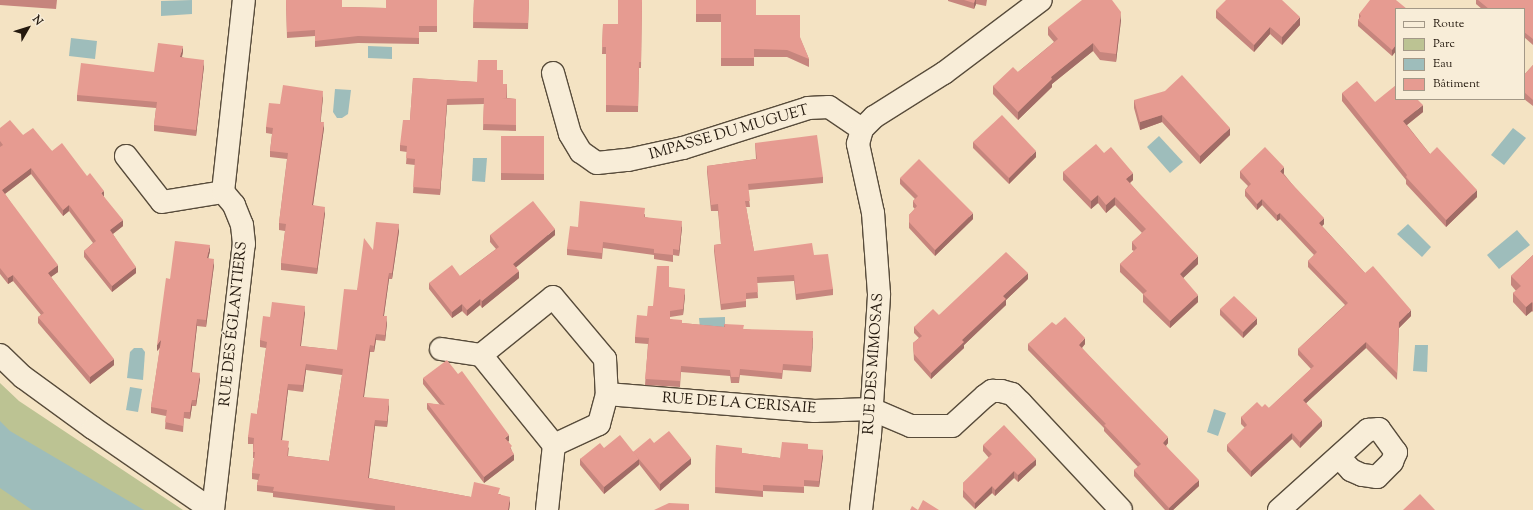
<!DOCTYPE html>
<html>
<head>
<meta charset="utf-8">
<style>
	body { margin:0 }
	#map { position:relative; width:1533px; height:510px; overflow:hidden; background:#f4e3c3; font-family:"Sorts Mill Goudy",serif }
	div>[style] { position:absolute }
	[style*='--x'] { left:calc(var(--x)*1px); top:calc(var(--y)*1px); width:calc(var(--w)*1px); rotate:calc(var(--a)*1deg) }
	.green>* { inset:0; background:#bcc393 }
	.water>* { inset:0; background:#9ebdbb }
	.roads { filter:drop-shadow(1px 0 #584c3b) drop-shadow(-1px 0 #584c3b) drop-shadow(0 1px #584c3b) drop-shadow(0 -1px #584c3b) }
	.minor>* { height:22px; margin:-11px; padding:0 11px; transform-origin:11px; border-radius:11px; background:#f8edd8 }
	.wall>* { inset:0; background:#c6857d }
	.shaded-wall>* { inset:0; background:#a16c66 }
	.building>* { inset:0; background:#e69b91 }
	span { translate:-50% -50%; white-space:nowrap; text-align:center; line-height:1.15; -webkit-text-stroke:3px #f8edd8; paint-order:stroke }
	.street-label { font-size:15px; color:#24190e }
	.legend { position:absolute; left:1395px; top:8px; width:130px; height:92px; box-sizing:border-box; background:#f8edd8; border:1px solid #a39887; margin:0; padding:5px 7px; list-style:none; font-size:12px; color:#24190e }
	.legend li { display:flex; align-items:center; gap:8px; height:20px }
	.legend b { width:20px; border:1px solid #a39887 }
	.north { position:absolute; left:8px; top:8px; width:40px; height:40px; -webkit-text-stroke:3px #f8edd8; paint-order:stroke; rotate:51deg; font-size:11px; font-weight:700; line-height:16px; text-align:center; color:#24190e }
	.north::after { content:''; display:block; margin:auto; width:14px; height:18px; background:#24190e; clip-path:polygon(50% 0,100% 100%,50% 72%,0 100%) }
</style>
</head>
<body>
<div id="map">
	<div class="green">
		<div style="clip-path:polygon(0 383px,19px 401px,183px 510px,0 510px)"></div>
	</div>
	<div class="water">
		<div style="clip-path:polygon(192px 0,192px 14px,161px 16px,161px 1px)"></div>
		<div style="clip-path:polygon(71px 38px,97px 41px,95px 59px,69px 56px)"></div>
		<div style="clip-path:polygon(368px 46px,392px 47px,392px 59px,368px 58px)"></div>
		<div style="clip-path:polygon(335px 89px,351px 90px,348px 114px,342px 118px,337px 118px,333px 112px)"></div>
		<div style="clip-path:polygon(1513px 128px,1526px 138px,1504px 165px,1491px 155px)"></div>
		<div style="clip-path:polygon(1159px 136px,1183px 162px,1170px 173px,1147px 147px)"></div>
		<div style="clip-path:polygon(473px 158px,487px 158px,485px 182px,472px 181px)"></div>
		<div style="clip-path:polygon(1408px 224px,1431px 247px,1422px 257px,1397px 234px)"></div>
		<div style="clip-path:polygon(1517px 230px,1530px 245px,1499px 269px,1487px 255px)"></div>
		<div style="clip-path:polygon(725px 317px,725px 328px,700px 328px,699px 318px)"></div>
		<div style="clip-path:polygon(1415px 345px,1428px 345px,1427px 372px,1413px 371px)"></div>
		<div style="clip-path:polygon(134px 348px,142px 348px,145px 352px,143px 380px,127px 378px,130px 352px)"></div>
		<div style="clip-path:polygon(130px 387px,142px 389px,138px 412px,126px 410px)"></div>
		<div style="clip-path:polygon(1214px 409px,1226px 413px,1218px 436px,1207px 432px)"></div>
		<div style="clip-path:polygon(0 421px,10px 431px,144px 510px,32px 510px,0 488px)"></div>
	</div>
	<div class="roads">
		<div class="minor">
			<div style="--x:553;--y:73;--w:63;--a:74.4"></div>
			<div style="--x:570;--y:134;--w:21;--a:59"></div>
			<div style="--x:581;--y:152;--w:19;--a:35"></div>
			<div style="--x:597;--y:163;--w:31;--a:-6"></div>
			<div style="--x:628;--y:160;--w:56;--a:-12.3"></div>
			<div style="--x:683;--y:148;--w:131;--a:-17.7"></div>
			<div style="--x:808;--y:108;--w:21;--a:-3"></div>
			<div style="--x:829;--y:107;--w:40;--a:34"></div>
			<div style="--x:126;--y:156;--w:58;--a:52"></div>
			<div style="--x:162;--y:202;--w:62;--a:-9.3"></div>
			<div style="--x:441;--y:349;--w:40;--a:8.5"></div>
			<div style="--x:0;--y:355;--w:32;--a:44"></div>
			<div style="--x:23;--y:377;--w:87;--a:36.1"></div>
			<div style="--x:93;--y:428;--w:145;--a:34.6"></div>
			<div style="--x:607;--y:394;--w:31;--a:105"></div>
			<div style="--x:599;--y:424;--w:50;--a:155"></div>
			<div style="--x:554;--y:445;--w:116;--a:-129"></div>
			<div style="--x:481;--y:355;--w:92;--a:-38.9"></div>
			<div style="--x:553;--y:297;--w:81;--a:50"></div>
			<div style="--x:605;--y:359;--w:35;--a:87"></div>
			<div style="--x:607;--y:394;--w:208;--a:4.7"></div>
			<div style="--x:814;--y:411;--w:57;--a:-2"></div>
			<div style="--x:871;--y:409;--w:43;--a:23"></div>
			<div style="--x:911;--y:426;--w:41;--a:0"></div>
			<div style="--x:952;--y:426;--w:45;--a:-42.3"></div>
			<div style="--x:985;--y:396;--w:9;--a:-36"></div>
			<div style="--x:992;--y:391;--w:9;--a:0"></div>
			<div style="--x:1001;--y:391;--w:11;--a:15"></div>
			<div style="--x:1012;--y:394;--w:13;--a:45"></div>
			<div style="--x:1021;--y:403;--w:146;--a:46.9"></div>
			<div style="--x:213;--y:510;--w:268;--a:-83.4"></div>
			<div style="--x:244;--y:244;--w:19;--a:-96"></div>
			<div style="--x:242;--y:225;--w:22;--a:-112"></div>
			<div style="--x:234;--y:205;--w:17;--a:-130"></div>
			<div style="--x:223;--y:192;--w:193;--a:-83.8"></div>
			<div style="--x:547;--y:510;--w:65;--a:-83.9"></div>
			<div style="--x:861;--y:510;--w:76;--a:-83.2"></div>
			<div style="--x:870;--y:435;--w:141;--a:-86.3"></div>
			<div style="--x:879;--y:294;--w:81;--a:-94.2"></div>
			<div style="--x:873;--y:213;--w:71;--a:-102.3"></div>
			<div style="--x:858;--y:144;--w:16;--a:-75"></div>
			<div style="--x:862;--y:129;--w:17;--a:-45"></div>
			<div style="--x:874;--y:117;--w:83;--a:-32.2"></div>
			<div style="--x:944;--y:73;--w:121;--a:-37"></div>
			<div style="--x:1279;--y:510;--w:120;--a:-42"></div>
			<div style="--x:1368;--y:430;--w:11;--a:-5"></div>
			<div style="--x:1379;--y:429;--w:29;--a:54"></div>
			<div style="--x:1396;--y:452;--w:11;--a:112"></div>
			<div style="--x:1392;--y:462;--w:21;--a:135"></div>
			<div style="--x:1377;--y:477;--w:15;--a:-172"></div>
			<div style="--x:1362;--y:475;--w:12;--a:-156"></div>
			<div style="--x:1351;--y:470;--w:18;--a:-133"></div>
		</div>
	</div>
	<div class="wall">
		<div style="clip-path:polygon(0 0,57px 0,56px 9px,0 5px)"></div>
		<div style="clip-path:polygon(286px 0,342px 7px,386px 8px,437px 0,437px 32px,419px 32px,419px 44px,358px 43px,315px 47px,315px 36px,287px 38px)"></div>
		<div style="clip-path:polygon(474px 0,529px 0,528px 29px,473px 28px)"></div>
		<div style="clip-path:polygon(642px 0,641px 68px,639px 68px,638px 112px,606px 112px,606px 54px,602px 54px,603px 24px,618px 24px)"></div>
		<div style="clip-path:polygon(696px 0,756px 15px,800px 38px,809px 59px,809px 67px,787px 57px,754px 57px,754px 66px,721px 66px,721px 22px,696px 22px)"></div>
		<div style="clip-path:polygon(948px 0,987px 0,986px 6px,976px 4px,974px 9px,948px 1px)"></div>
		<div style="clip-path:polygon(1476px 0,1533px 0,1533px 45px,1524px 37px,1524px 9px,1482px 9px,1476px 4px)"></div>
		<div style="clip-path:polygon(1396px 9px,1396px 51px,1392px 56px,1358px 26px,1358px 20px,1359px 19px,1359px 14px)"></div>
		<div style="clip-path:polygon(1216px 10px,1300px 25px,1282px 45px,1270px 34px,1254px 52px,1216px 18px)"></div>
		<div style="clip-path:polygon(1121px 20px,1116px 62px,1100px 60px,1093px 51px,1052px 84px,1052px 87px,1018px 120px,993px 94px,993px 86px,1018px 72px,1054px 42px,1048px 35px,1048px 27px)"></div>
		<div style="clip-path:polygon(183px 52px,182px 57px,204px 66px,196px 136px,154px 131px,154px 125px,156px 108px,77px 101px,77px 95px,154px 72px)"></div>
		<div style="clip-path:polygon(1533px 65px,1533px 106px,1524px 99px,1524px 75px)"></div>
		<div style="clip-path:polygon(497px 70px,503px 84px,507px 84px,507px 98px,516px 99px,516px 131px,483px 130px,484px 104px,447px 105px,440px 195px,413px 193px,415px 165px,406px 164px,407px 152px,400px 151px,400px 145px,410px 120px,413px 78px,477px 82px)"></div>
		<div style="clip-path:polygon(1342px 93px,1375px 102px,1423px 112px,1407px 125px,1430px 154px,1477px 197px,1446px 227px,1406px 184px,1406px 180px,1342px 101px)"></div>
		<div style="clip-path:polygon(323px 97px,320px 122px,324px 128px,313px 205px,325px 213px,317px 274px,281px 270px,281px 263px,285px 231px,279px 230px,279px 223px,287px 159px,270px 157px,270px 151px,272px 134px,266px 133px,266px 127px)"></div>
		<div style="clip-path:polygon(1134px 100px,1230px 135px,1200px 164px,1162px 122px,1140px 130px,1134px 108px)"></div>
		<div style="clip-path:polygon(0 128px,23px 135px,52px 151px,104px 197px,123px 226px,113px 234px,136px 273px,112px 292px,84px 257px,84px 251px,93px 243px,69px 211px,63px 216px,31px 174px,5px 194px,58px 272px,51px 277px,114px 365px,90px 384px,38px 323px,38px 317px,41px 315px,13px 281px,8px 284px,0 274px)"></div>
		<div style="clip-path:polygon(501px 136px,544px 136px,544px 180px,501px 180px)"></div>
		<div style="clip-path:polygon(973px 142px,1036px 157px,1009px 184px,973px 148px)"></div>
		<div style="clip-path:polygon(755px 143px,823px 177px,823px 183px,748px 190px,750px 207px,746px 207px,754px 251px,814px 255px,833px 289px,833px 295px,796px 300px,794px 281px,757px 283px,758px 298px,746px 299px,746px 307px,721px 310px,714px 251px,714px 245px,721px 244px,718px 211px,711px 211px,707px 172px,707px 166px,756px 159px)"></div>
		<div style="clip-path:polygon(1104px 153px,1133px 180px,1130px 183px,1198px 264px,1183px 278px,1198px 302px,1170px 328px,1143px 302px,1143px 294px,1120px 272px,1120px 264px,1134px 251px,1132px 250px,1132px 242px,1142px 233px,1115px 205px,1106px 213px,1098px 203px,1091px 209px,1063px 180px,1063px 172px)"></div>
		<div style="clip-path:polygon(1240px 171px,1284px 173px,1284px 174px,1324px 224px,1322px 226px,1365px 273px,1411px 316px,1399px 328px,1397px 380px,1366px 348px,1306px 403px,1322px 426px,1300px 448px,1292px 439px,1251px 477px,1227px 451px,1227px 445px,1245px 428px,1241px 424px,1241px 417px,1262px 407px,1269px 408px,1311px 369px,1298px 355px,1298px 349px,1345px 305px,1308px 267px,1308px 261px,1314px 255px,1280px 219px,1277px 221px,1262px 205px,1257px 210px,1245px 196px,1245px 190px,1248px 186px,1240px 178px)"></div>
		<div style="clip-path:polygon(900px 178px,973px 219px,935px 256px,909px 228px,909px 215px,915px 209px,913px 207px,913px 201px,915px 199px,900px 184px)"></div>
		<div style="clip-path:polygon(645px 214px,645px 217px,682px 227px,679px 256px,673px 255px,673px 262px,654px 259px,654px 255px,603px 248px,602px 259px,567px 255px,567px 249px,578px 227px)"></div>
		<div style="clip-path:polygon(evenodd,399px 231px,392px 279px,389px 279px,384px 316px,387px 323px,385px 341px,376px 340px,374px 352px,370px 352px,364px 397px,389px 406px,387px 427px,375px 426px,369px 478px,471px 497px,500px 494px,510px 503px,509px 510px,376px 510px,273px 497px,273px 493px,257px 491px,257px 485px,258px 480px,252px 479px,252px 473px,254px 458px,253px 458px,253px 444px,248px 444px,248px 437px,257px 414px,266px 348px,260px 347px,260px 340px,270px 317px,305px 312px,301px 346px,337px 350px,357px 290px,373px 250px,399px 231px,306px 370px,342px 375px,329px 461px,288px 456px,289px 448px,282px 441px,288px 390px,303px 392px,306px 370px)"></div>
		<div style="clip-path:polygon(490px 235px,555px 235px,516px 267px,519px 278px,482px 308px,480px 305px,467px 316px,462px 311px,452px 318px,429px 289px,429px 283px,460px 276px,496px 249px,490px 242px)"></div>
		<div style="clip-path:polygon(210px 251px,208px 258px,214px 265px,206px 327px,197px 326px,192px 372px,200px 379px,196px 406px,192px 406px,190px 419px,184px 418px,183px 432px,165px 429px,166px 416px,151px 413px,151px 407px,160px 348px,157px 351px,170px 279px)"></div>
		<div style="clip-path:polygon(1533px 255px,1533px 312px,1532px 311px,1526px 316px,1513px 302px,1513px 293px,1516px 291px,1511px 285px,1511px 276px)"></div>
		<div style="clip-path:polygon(1028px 279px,1006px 300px,1006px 305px,964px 345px,964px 348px,931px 379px,914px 360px,913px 343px,919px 338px,914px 333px,914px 327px,939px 315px)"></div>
		<div style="clip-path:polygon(669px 287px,685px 295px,683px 315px,670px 317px,670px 319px,682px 323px,724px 327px,724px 324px,744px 329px,813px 338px,811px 372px,783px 370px,782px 379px,740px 375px,739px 383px,731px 383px,730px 376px,681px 372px,680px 387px,645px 385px,648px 344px,635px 343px,635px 337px,653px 306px)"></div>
		<div style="clip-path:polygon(1220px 309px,1257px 324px,1243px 338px,1220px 315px)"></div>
		<div style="clip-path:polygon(1056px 325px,1085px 344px,1082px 348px,1168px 443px,1166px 446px,1199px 486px,1173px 510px,1165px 510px,1134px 476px,1134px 470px,1138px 467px,1104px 431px,1104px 428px,1028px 350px,1028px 344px)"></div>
		<div style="clip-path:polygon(423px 378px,509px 441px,508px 441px,512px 451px,514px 460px,484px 483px,427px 409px,427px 403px,440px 405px,423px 384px)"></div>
		<div style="clip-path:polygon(654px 443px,691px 464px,660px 491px,639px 464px,604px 494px,580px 465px,580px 459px,604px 448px,633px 452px)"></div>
		<div style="clip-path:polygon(716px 445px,742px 453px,780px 458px,808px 449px,823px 456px,819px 487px,804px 486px,804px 493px,763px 491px,763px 497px,715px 493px)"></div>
		<div style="clip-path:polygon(983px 445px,1036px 465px,1018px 482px,1014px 478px,995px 496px,992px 493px,975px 509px,963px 497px,963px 483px,989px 458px,983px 451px)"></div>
	</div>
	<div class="shaded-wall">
		<div style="clip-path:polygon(975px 0,976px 0,976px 4px,974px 9px,974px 3px)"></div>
		<div style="clip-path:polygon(1121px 12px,1121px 20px,1116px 62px,1116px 54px)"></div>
		<div style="clip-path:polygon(1300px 17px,1300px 25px,1282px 45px,1282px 37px)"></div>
		<div style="clip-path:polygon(1270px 27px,1270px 34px,1254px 52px,1254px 45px)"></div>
		<div style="clip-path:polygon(1093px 43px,1093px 51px,1052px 84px,1052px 87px,1018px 120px,1018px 112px,1051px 77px)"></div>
		<div style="clip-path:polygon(1396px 45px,1396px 51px,1392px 56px,1392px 50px)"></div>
		<div style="clip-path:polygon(183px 46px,183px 52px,180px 63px,180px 57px)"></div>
		<div style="clip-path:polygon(204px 60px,204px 66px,196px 136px,196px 130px)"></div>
		<div style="clip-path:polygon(323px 91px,323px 97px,320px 128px,320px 122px)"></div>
		<div style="clip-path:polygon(447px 99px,447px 105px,440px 195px,440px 189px)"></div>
		<div style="clip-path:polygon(1423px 105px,1423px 112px,1403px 128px,1403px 121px)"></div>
		<div style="clip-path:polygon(1162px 115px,1162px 122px,1140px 130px,1140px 122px)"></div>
		<div style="clip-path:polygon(324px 122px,324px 128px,312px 212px,312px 205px)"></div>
		<div style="clip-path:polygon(1230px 128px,1230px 135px,1200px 164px,1200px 156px)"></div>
		<div style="clip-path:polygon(1036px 151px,1036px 157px,1009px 184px,1009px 178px)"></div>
		<div style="clip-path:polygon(1284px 167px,1284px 173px,1280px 177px,1280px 171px)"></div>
		<div style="clip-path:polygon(31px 168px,31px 174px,2px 196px,2px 190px)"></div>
		<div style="clip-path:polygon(1133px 173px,1133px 180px,1126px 186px,1126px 179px)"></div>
		<div style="clip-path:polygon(1477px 190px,1477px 197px,1446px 227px,1446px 220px)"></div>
		<div style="clip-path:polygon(104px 191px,104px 197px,101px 193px)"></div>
		<div style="clip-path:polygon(1098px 195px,1098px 203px,1091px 209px,1091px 201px)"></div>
		<div style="clip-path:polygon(1115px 197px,1115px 205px,1106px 213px,1106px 205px)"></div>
		<div style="clip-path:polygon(1262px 199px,1262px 205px,1257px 210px,1257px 204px)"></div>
		<div style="clip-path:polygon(69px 205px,69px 211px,63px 216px,63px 210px)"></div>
		<div style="clip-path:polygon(325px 207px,325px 213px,317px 274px,317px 268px)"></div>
		<div style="clip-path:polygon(973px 213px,973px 219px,935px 256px,935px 250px)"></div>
		<div style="clip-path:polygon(1280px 213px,1280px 219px,1277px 221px,1277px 215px)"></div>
		<div style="clip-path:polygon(1324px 218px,1324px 224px,1319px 229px,1319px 223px)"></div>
		<div style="clip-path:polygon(123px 220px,123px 226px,110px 236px,110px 230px)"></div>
		<div style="clip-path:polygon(682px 221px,682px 227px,679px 256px,679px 250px)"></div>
		<div style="clip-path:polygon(399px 224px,399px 231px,392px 279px,392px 273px)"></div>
		<div style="clip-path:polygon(555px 229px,555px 235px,513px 270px,513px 264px)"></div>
		<div style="clip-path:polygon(210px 245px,210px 251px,207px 264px,207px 258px)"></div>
		<div style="clip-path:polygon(1198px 256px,1198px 264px,1180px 281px,1180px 274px)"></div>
		<div style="clip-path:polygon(214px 259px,214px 265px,206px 327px,206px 320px)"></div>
		<div style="clip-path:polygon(58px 265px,58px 272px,48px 279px,48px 273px)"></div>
		<div style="clip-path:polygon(136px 267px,136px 273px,112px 292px,112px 286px)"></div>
		<div style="clip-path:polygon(519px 271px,519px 278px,482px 308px,482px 301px)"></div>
		<div style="clip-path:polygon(389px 273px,389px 279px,383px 322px,383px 316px)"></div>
		<div style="clip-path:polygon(1028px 273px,1028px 279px,1006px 300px,1006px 305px,964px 345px,964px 348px,931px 379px,931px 373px,1003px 296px)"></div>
		<div style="clip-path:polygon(13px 275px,13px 281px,8px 284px,8px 278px)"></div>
		<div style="clip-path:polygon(685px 289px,685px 295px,683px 315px,683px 309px)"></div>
		<div style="clip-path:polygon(1198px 295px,1198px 302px,1170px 328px,1170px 321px)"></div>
		<div style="clip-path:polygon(480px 299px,480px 305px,467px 316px,467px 310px)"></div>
		<div style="clip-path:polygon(1532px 302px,1532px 311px,1526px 316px,1526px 307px)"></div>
		<div style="clip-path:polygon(462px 304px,462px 311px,452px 318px,452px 312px)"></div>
		<div style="clip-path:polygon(305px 306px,305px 312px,300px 352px,300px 346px)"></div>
		<div style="clip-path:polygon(1411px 310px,1411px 316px,1399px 328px,1397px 380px,1399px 322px)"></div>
		<div style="clip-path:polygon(387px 316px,387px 323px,385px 341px,385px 335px)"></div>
		<div style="clip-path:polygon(1257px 318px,1257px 324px,1243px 338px,1243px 332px)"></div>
		<div style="clip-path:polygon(197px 319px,197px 326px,191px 378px,191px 372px)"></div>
		<div style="clip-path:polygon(813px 331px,813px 338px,811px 372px,811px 366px)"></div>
		<div style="clip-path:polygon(376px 334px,376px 340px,374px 352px,374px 346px)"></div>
		<div style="clip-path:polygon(1085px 338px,1085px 344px,1079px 351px,1079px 345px)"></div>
		<div style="clip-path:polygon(161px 340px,161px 346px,157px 351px,157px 345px)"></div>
		<div style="clip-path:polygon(1366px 342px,1366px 348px,1303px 406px,1303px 400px)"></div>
		<div style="clip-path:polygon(370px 345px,370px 352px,363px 403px,363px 397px)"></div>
		<div style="clip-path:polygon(114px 359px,114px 365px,90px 384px,90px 377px)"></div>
		<div style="clip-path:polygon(306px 364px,306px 370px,303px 392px,303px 385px)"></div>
		<div style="clip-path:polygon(200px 373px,200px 379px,196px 406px,196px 400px)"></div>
		<div style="clip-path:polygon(288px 384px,288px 390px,281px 447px,281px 440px)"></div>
		<div style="clip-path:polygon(389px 399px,389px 406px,387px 427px,387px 421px)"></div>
		<div style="clip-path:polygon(192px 400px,192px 406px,190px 419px,190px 412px)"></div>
		<div style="clip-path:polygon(375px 420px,375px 426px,368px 484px,368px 478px)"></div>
		<div style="clip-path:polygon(1322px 420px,1322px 426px,1300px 448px,1300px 442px)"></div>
		<div style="clip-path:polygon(1292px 433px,1292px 439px,1251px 477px,1251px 471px)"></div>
		<div style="clip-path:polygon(509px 435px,509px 441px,505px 444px,505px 438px)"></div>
		<div style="clip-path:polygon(1168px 437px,1168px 443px,1163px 449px,1163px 443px)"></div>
		<div style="clip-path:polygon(823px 450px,823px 456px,819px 487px,819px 481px)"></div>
		<div style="clip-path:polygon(514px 454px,514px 460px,484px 483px,484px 477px)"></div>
		<div style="clip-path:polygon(691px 458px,691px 464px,660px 491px,660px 484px)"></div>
		<div style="clip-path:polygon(639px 459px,639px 465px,604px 494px,604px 487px)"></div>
		<div style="clip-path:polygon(1036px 459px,1036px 465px,1018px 482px,1018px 475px)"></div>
		<div style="clip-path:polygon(1014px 471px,1014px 478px,995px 496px,995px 490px)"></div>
		<div style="clip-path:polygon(1199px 480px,1199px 486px,1173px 510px,1169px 510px,1169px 508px)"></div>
		<div style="clip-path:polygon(992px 486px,992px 493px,975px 509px,975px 503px)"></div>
		<div style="clip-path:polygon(510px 497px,510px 503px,509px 510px,508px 510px)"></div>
	</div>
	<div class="building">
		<div style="clip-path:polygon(286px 0,342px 0,342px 7px,386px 8px,386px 0,437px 0,437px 26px,419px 26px,419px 38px,358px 36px,315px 41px,315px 30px,287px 32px)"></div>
		<div style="clip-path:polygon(474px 0,529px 0,528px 23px,473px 22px)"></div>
		<div style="clip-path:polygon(618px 0,642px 0,641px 62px,639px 62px,638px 106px,606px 105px,606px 47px,602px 47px,603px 24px,618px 24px)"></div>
		<div style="clip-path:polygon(696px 0,756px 0,756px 15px,800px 15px,800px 37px,809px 59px,787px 50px,754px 49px,754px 58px,721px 58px,721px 14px,696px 14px)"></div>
		<div style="clip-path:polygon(964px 0,975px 0,974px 3px)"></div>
		<div style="clip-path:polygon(1082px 0,1112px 0,1121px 12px,1116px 54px,1100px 52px,1093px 43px,1051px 77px,1052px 79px,1018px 112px,993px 86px,1013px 67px,1018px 72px,1058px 39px,1048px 27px)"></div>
		<div style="clip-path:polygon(1226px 0,1282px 0,1300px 17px,1282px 37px,1270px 27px,1254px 45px,1216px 10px)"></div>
		<div style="clip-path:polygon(1370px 0,1396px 0,1407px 9px,1396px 9px,1396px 45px,1392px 50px,1358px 20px,1361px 16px,1359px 14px)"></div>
		<div style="clip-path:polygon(1478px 0,1533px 0,1533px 39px,1524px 32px,1524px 9px,1489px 9px)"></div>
		<div style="clip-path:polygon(158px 43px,183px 46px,180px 57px,204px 60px,196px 130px,154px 125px,157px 102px,77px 95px,81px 63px,154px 72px)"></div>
		<div style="clip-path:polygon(478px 60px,497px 60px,497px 70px,503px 70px,503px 84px,507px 84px,506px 98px,502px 98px,516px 99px,516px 125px,483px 124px,484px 98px,447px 99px,440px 189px,413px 187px,415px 159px,406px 158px,407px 146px,400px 145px,403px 120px,410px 120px,413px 78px,477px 82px)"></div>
		<div style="clip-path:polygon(1533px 65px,1533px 100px,1524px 92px,1524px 75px)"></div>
		<div style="clip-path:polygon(1182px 75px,1230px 128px,1200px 156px,1162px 115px,1140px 122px,1134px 100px,1165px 91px)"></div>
		<div style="clip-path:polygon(1357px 81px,1375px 102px,1396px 85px,1396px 99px,1417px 99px,1423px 105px,1403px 121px,1430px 154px,1437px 147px,1477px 190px,1446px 220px,1406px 177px,1407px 175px,1342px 93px)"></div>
		<div style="clip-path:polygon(283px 85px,323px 91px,320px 122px,324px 122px,312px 205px,325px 207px,317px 268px,281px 263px,286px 224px,279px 223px,288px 153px,270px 151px,273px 128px,266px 127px,269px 103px,280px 104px)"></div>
		<div style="clip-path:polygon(1002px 115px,1036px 151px,1009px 178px,973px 142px)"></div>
		<div style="clip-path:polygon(10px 120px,23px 135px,33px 128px,52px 151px,62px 143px,87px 176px,90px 173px,104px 191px,101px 193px,123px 220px,110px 230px,136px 267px,112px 286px,84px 251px,96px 241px,69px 205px,63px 210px,31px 168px,2px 190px,58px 265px,48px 273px,114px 359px,90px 377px,38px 317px,44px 313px,13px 275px,8px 278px,0 268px,0 147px,3px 145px,0 141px,0 128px)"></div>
		<div style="clip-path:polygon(817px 135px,823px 177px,748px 184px,750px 201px,745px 201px,754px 251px,812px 243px,814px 255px,828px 254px,833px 289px,796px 294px,794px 275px,757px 277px,758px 292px,746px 293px,746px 301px,721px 304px,714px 245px,721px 244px,718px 204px,711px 205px,707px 166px,757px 159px,755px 143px)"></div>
		<div style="clip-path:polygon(501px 136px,544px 136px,544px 174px,501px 173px)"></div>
		<div style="clip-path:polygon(1096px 144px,1104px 153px,1111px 147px,1133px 173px,1126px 179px,1198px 256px,1180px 274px,1198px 295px,1170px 321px,1143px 294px,1147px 291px,1120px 264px,1137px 248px,1132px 242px,1146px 229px,1115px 197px,1106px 205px,1098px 195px,1091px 201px,1063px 172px)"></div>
		<div style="clip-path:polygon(1265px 147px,1284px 167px,1280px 171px,1324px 218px,1319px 223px,1365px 273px,1373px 266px,1411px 310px,1399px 322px,1397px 373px,1366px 342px,1303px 400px,1322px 420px,1300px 442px,1292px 433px,1251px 471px,1227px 445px,1247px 425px,1241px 417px,1257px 402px,1262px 407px,1265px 404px,1269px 408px,1314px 366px,1298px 349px,1348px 303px,1308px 261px,1317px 252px,1280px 213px,1277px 215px,1262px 199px,1257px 204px,1245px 190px,1251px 184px,1240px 171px)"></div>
		<div style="clip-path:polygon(919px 159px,973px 213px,935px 250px,909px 222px,909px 215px,917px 206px,913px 201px,918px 196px,900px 178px)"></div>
		<div style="clip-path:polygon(533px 201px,555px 229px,513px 264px,519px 271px,482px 301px,480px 299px,467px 310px,462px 304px,452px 312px,429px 283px,452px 265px,460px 276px,499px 247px,490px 235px)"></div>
		<div style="clip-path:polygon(580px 201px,645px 208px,644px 217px,682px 221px,679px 250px,673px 249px,673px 255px,654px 253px,654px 249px,603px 242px,602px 253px,567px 249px,570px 226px,578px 227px)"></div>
		<div style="clip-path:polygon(evenodd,376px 222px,399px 224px,392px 273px,389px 273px,383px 316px,387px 316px,385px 335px,376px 334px,374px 346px,370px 345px,363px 397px,389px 399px,387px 421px,375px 420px,368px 478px,471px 497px,474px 482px,500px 488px,498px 494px,510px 497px,508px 510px,395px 510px,395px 506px,273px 491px,274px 487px,257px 485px,260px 474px,252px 473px,255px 452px,253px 452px,254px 438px,248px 437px,251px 413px,257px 414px,267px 342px,260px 340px,263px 316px,270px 317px,272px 302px,305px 306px,300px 346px,337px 350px,344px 289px,357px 290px,364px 238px,373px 250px,376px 222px,306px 364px,343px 369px,329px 461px,287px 456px,289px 441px,281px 440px,288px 384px,303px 385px,306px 364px)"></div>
		<div style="clip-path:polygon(175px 241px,210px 245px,207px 258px,214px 259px,206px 320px,197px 319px,191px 372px,200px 373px,196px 400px,192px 400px,190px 412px,184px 412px,183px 426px,165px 422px,167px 410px,151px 407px,161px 340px,157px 345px,166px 278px,170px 279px)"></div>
		<div style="clip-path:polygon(1006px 252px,1028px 273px,1003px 296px,1006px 299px,962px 340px,964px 342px,931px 373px,914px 354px,913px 343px,922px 336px,914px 327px,933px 309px,939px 315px)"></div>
		<div style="clip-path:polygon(1533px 255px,1533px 303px,1532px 302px,1526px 307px,1513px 293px,1521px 286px,1511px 276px)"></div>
		<div style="clip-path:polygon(657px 266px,669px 266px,669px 287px,685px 289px,683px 309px,670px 311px,670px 319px,682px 320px,682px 323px,725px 327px,724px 324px,744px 325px,743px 329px,813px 331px,811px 366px,783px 364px,782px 373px,740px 369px,739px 377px,731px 377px,730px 370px,681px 366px,680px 381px,645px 379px,649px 338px,635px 337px,637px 315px,647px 316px,648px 306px,653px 306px)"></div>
		<div style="clip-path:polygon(1234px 296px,1257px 318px,1243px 332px,1220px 309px)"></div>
		<div style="clip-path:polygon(1065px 317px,1085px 338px,1079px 345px,1168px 437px,1163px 443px,1199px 480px,1169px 508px,1134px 470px,1141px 464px,1104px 425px,1106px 424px,1028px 344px,1052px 322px,1056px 325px)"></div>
		<div style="clip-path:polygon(447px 360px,458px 374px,462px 371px,509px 435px,505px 438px,512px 446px,510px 448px,514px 454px,484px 477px,427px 403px,445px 405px,423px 378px)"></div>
		<div style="clip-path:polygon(1004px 425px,1036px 459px,1018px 475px,1014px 471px,995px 490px,992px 486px,975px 503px,963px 490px,963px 483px,992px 454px,983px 445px)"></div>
		<div style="clip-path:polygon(669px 431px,691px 458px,660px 484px,633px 452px,650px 438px,654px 443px)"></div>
		<div style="clip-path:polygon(620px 435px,639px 459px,604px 487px,580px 459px,600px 443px,604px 448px)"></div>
		<div style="clip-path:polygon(782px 442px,808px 444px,808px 449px,823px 450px,819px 481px,804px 480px,804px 487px,763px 485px,763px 491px,715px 487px,716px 445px,742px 448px,742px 453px,780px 458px)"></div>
		<div style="clip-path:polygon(1420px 494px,1435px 510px,1403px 510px)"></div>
		<div style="clip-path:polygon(923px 500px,939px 510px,910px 510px,912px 506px,918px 510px)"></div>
		<div style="clip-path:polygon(669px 503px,689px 504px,689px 510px,654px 510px)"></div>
	</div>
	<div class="street-label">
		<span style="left:729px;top:133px;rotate:-16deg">IMPASSE DU MUGUET</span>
		<span style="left:234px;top:324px;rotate:-84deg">RUE DES ÉGLANTIERS</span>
		<span style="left:874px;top:364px;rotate:-86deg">RUE DES MIMOSAS</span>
		<span style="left:739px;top:404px;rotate:4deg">RUE DE LA CERISAIE</span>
	</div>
	<ul class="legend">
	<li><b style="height:5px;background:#f8edd8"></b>Route</li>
	<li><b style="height:11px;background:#bcc393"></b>Parc</li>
	<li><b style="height:11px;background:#9ebdbb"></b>Eau</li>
	<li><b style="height:11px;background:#e69b91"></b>Bâtiment</li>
	</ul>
	<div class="north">N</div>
</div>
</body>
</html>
